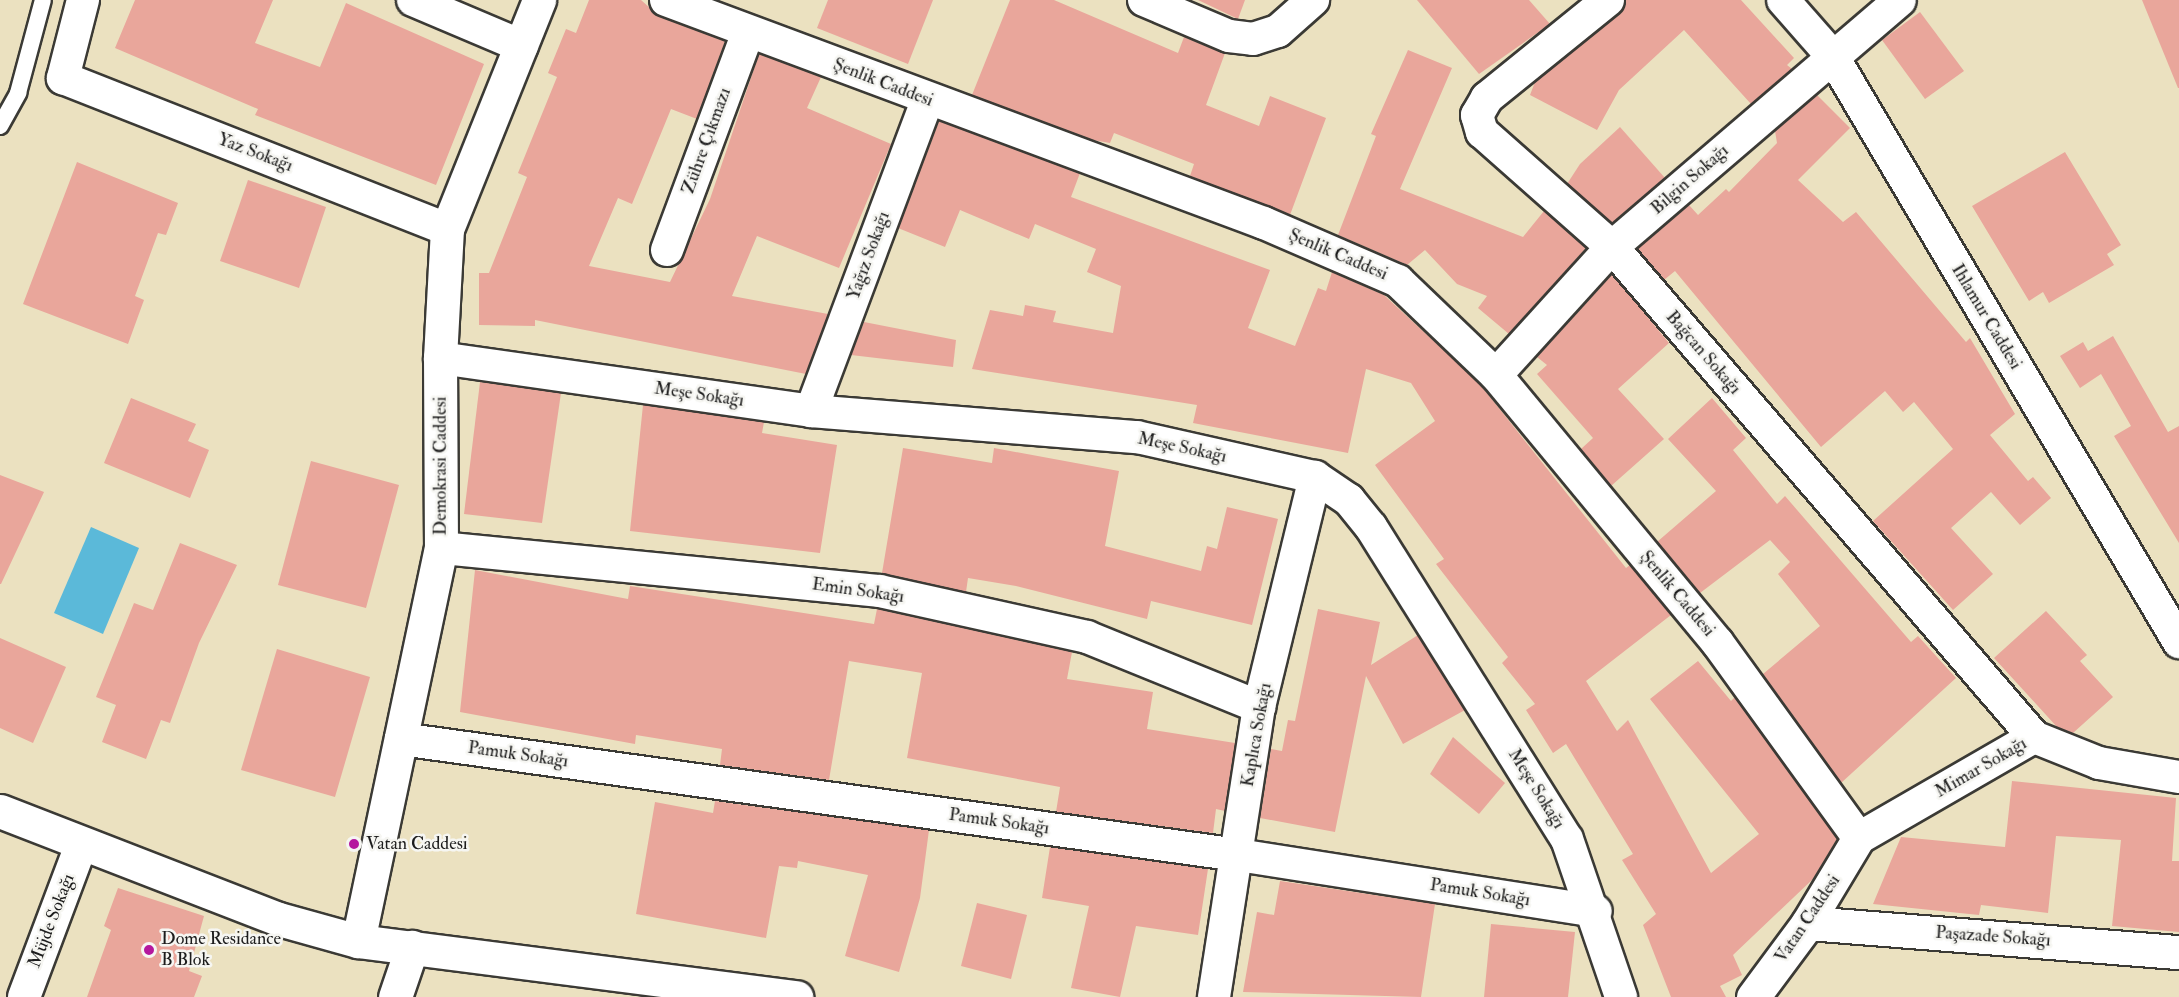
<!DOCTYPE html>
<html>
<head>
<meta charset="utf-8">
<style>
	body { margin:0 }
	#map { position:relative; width:2179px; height:997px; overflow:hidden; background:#ebe1c0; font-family:"IM FELL Double Pica",serif }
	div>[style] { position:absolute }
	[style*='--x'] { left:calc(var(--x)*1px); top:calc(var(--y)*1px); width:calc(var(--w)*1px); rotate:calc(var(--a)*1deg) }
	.water>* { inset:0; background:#5bb9d9 }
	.building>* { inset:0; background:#e9a69b }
	.roads { filter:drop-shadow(2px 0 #3b3a35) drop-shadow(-2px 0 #3b3a35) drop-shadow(0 2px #3b3a35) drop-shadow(0 -2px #3b3a35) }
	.lane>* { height:16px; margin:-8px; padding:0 8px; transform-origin:8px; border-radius:8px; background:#fff }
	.street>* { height:32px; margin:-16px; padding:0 16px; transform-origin:16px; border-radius:16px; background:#fff }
	.secondary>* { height:33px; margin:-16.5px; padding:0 16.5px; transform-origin:16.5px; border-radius:16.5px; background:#fff }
	.dots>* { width:16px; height:16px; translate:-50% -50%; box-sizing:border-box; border:3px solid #f6f6f2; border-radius:50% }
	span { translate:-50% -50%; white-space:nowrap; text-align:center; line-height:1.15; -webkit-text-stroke:5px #f6f6f2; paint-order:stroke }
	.street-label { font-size:18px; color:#1c1c1c }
	.poi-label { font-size:18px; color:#1c1c1c }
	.left { translate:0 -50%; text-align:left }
</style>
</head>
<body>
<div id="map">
	<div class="water">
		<div style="clip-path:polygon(91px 527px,139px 548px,103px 634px,54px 613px)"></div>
	</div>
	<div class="building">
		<div style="clip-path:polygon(135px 0,273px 0,255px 43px,320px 67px,346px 3px,484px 64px,436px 185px,255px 115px,258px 109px,115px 48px)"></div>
		<div style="clip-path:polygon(589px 0,641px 0,660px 17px,725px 41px,697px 119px,671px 109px,632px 204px,618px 198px,589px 266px,670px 282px,710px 199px,759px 54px,821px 77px,807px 108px,891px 144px,839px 268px,757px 236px,732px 296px,828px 314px,806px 374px,535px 320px,535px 326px,479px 325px,479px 273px,489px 273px,527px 177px,518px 173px,557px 77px,548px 73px,566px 29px,576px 33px)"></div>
		<div style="clip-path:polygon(828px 0,933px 0,908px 64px,817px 28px)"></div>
		<div style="clip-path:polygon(1010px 0,1054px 0,1178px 53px,1184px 37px,1225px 53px,1206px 105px,1259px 126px,1270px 96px,1326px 118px,1290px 215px,1190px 176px,1194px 164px,1114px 133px,1110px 143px,1093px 140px,972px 95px)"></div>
		<div style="clip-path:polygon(1198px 0,1245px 0,1238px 19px)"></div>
		<div style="clip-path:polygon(1417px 0,1529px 0,1550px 24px,1479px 74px)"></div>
		<div style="clip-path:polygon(1626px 0,1741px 0,1794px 58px,1787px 65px,1792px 69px,1751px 104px,1684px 30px,1619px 90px,1597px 130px,1530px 95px,1535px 82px,1619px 14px)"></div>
		<div style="clip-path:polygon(2142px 0,2179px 0,2179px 88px,2178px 88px)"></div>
		<div style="clip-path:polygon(1920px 12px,1964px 71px,1925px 99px,1882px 40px)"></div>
		<div style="clip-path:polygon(1408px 50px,1452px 68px,1400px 189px,1523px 237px,1544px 211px,1586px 248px,1509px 334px,1478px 308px,1487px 296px,1457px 284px,1425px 250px,1407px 265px,1338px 235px,1376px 136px,1371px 134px)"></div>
		<div style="clip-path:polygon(1817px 95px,1850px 128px,1798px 180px,1843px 222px,1856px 212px,1966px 342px,1970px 338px,2015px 414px,1990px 435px,2028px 481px,2033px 477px,2051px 498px,2020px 525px,1991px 492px,1951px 528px,1993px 574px,1953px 610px,1873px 521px,1953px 449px,1914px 402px,1903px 412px,1885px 391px,1821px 447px,1675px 271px,1664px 280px,1637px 249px,1689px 205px,1698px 215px,1726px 189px,1729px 192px,1777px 143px,1775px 131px)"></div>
		<div style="clip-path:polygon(939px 121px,1080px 173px,1071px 197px,1270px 270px,1248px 328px,1295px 346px,1318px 288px,1326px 291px,1332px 272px,1384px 295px,1479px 383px,1626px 568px,1630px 565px,1671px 615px,1586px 681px,1617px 731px,1628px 720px,1711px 873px,1759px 834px,1650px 699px,1698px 661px,1731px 701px,1735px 697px,1837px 839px,1813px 879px,1733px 955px,1742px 975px,1720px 986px,1726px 997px,1671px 997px,1643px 925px,1656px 914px,1622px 860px,1633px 854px,1566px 744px,1553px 753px,1526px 710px,1535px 704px,1502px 663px,1508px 657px,1436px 564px,1444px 559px,1375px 465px,1435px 421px,1411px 383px,1366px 369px,1348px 453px,1193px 423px,1197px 405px,972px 369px,990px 310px,1023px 316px,1025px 305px,1056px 311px,1053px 322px,1113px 333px,1121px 286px,1087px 272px,1096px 249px,1035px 224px,1029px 239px,960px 210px,945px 247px,898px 228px)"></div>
		<div style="clip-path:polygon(1620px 127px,1665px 178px,1612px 223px,1567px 184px,1580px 164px)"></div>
		<div style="clip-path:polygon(2065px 152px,2121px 245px,2107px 254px,2114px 265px,2049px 303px,2043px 292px,2029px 301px,1972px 206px)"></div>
		<div style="clip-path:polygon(77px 162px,178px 203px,166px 235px,158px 233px,135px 296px,144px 300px,128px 344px,23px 304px)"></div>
		<div style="clip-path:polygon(248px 180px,326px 207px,299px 288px,220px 261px)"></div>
		<div style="clip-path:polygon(1612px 274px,1669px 343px,1618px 389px,1664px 439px,1611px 486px,1581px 449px,1593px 438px,1537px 374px,1547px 365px,1537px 357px)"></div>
		<div style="clip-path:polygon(864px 322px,956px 340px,953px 367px,851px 355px)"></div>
		<div style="clip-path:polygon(2113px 336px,2168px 432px,2179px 426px,2179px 543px,2114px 436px,2131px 426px,2101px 374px,2080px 388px,2060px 356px,2083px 342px,2088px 351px)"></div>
		<div style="clip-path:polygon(480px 382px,561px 393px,542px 523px,464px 514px)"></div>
		<div style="clip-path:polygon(131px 398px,196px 424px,188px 441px,209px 450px,190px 498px,104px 463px)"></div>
		<div style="clip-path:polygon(1712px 398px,1746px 438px,1733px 450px,1777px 504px,1785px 496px,1911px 642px,1918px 636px,1956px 678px,1841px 783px,1763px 674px,1820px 626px,1778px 574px,1790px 562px,1770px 540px,1700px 593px,1657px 542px,1716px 491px,1668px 439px)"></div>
		<div style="clip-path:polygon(643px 405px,764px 422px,762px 433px,837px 445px,820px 553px,630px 531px)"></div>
		<div style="clip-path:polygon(903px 448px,992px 463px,994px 448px,1119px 471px,1105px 546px,1201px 571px,1207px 546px,1217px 549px,1227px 507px,1278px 519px,1252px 625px,1151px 601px,1147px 619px,1016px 586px,968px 578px,966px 592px,882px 573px)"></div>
		<div style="clip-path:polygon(311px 461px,399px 485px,366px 608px,278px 585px)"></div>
		<div style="clip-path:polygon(0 475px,44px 492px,1px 584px,0 584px)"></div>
		<div style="clip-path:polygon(180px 543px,237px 565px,199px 643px,170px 723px,161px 720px,146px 759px,102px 742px,116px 705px,96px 697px,134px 603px,153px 610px)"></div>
		<div style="clip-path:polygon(475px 570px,628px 599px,630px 586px,874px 624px,877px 609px,1072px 652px,1067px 679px,1153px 692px,1147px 729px,1235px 743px,1225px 811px,1216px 809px,1213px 833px,1056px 812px,1060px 787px,907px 758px,922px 673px,849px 661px,829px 780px,720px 765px,722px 749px,636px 735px,635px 744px,460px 712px)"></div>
		<div style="clip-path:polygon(1318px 609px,1380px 622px,1371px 665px,1418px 635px,1465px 710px,1403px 744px,1366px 676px,1335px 832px,1260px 818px,1271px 749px,1282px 751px,1288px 720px,1295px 721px)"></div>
		<div style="clip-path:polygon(2046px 611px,2087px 655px,2080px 661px,2113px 697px,2073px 733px,2057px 727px,1994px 658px)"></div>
		<div style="clip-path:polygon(0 638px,66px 667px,33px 743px,0 728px)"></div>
		<div style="clip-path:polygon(277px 649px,370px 677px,335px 797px,241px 770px)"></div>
		<div style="clip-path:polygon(1453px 737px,1505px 783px,1479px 814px,1430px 774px)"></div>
		<div style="clip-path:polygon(2012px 781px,2176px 798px,2172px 861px,2179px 861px,2179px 932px,2112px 926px,2121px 840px,2056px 836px,2048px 913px,1981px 905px,1979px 915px,1873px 904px,1901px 837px,2005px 847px)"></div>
		<div style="clip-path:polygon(715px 801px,929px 830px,920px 898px,899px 972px,845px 956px,868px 875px,798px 861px,797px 868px,779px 866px,766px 938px,636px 914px,655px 802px,713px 813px)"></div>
		<div style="clip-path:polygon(1050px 847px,1208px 869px,1198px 935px,1136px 926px,1120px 997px,1071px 988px,1089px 906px,1042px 898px)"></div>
		<div style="clip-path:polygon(1280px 881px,1435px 904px,1421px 997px,1243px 992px,1257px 912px,1274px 915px)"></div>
		<div style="clip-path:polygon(118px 888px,204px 916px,189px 971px,202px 976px,194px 997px,87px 997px,111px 930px,104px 926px)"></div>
		<div style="clip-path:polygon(977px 903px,1027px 915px,1011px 979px,961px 966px)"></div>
		<div style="clip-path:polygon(1491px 924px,1575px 932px,1568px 997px,1484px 997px)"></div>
	</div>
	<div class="roads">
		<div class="lane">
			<div style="--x:0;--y:126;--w:38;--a:-61"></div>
			<div style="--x:18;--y:93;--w:96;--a:-75"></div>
		</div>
		<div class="street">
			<div style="--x:83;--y:0;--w:81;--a:104.4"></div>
			<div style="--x:63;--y:78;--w:413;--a:21.5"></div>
			<div style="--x:413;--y:0;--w:118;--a:22.9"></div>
			<div style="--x:666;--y:0;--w:638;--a:20.45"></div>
			<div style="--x:1264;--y:223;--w:146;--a:23.4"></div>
			<div style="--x:1398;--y:281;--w:136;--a:43.8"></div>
			<div style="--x:1496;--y:375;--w:347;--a:50.4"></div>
			<div style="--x:1717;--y:642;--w:242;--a:54.1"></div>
			<div style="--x:1144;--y:0;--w:92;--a:23"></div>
			<div style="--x:1229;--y:36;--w:24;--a:7"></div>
			<div style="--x:1253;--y:39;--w:26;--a:-18"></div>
			<div style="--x:1278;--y:31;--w:47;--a:-41.5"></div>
			<div style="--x:1608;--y:0;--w:156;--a:141"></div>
			<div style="--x:1487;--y:98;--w:20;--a:120"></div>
			<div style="--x:1477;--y:115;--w:18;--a:74"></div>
			<div style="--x:1482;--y:132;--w:174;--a:41.5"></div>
			<div style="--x:1612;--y:247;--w:647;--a:49.26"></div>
			<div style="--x:1783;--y:0;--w:76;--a:48.7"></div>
			<div style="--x:1833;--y:57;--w:680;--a:59.4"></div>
			<div style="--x:667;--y:250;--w:233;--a:-69.6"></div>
			<div style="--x:440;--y:358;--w:375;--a:8.1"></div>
			<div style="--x:811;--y:411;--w:327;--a:4.6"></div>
			<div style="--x:1137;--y:437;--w:182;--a:12.7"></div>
			<div style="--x:1315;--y:477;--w:41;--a:34.1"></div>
			<div style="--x:1349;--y:500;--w:35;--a:51"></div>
			<div style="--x:1371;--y:527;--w:368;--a:57.9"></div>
			<div style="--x:1567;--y:839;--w:167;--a:71.1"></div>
			<div style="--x:1496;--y:375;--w:173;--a:-47.8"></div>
			<div style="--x:1612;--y:247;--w:379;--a:-40.6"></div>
			<div style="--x:811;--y:411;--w:332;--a:-69.5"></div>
			<div style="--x:441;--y:548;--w:441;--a:5.6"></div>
			<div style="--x:880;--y:591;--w:212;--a:12.5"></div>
			<div style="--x:1087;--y:637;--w:186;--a:22.1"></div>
			<div style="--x:401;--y:739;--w:845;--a:7.89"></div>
			<div style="--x:1238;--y:855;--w:362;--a:8.9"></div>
			<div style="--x:1808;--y:923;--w:99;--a:-59"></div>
			<div style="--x:1859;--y:838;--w:202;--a:-30"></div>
			<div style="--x:2034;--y:737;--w:70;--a:21.8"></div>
			<div style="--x:2099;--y:763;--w:81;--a:9.9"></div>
			<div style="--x:24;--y:997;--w:162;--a:-69.4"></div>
			<div style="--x:1214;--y:997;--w:293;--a:-81.2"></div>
			<div style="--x:1259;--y:707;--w:237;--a:-76.3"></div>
		</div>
		<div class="secondary">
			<div style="--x:0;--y:811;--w:299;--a:21.2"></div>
			<div style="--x:279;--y:919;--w:82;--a:15.6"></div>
			<div style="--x:358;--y:941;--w:442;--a:7.3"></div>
			<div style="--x:358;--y:941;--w:402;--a:-78.1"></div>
			<div style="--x:441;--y:548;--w:190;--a:-90.3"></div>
			<div style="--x:440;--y:358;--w:129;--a:-86.9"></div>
			<div style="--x:447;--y:229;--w:247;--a:-68.1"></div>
			<div style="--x:395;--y:997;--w:53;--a:-71.2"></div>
			<div style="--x:1753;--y:997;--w:92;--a:-53.4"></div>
			<div style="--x:1808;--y:923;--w:372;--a:4.5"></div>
		</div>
	</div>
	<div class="dots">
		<div style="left:354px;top:844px;background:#b5179e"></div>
		<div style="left:149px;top:950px;background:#b5179e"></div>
	</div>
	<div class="street-label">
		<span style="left:883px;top:83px;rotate:21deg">Şenlik Caddesi</span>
		<span style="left:707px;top:141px;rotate:-70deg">Zühre Çıkmazı</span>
		<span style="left:255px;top:153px;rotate:21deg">Yaz Sokağı</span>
		<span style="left:1690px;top:180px;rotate:-41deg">Bilgin Sokağı</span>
		<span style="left:1338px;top:255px;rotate:23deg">Şenlik Caddesi</span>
		<span style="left:869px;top:256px;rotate:-70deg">Yağız Sokağı</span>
		<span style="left:1986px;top:317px;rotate:59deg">Ihlamur Caddesi</span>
		<span style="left:1703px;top:353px;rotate:49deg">Bağcan Sokağı</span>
		<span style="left:699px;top:395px;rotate:8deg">Meşe Sokağı</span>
		<span style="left:1182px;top:448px;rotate:12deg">Meşe Sokağı</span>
		<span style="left:441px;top:466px;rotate:-90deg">Demokrasi Caddesi</span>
		<span style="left:858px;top:591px;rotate:8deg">Emin Sokağı</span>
		<span style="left:1677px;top:594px;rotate:50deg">Şenlik Caddesi</span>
		<span style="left:1257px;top:735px;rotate:-80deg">Kaplıca Sokağı</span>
		<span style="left:518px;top:755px;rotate:8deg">Pamuk Sokağı</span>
		<span style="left:1981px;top:768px;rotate:-30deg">Mimar Sokağı</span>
		<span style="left:1536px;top:789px;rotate:58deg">Meşe Sokağı</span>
		<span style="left:999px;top:822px;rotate:8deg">Pamuk Sokağı</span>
		<span style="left:1480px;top:893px;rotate:9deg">Pamuk Sokağı</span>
		<span style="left:1808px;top:919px;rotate:-56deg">Vatan Caddesi</span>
		<span style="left:52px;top:921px;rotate:-69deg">Müjde Sokağı</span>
		<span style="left:1993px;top:937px;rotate:4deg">Paşazade Sokağı</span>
	</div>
	<div class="poi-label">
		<span class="left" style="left:366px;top:844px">Vatan Caddesi</span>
		<span class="left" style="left:161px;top:950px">Dome Residance<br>B Blok</span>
	</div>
</div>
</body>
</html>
